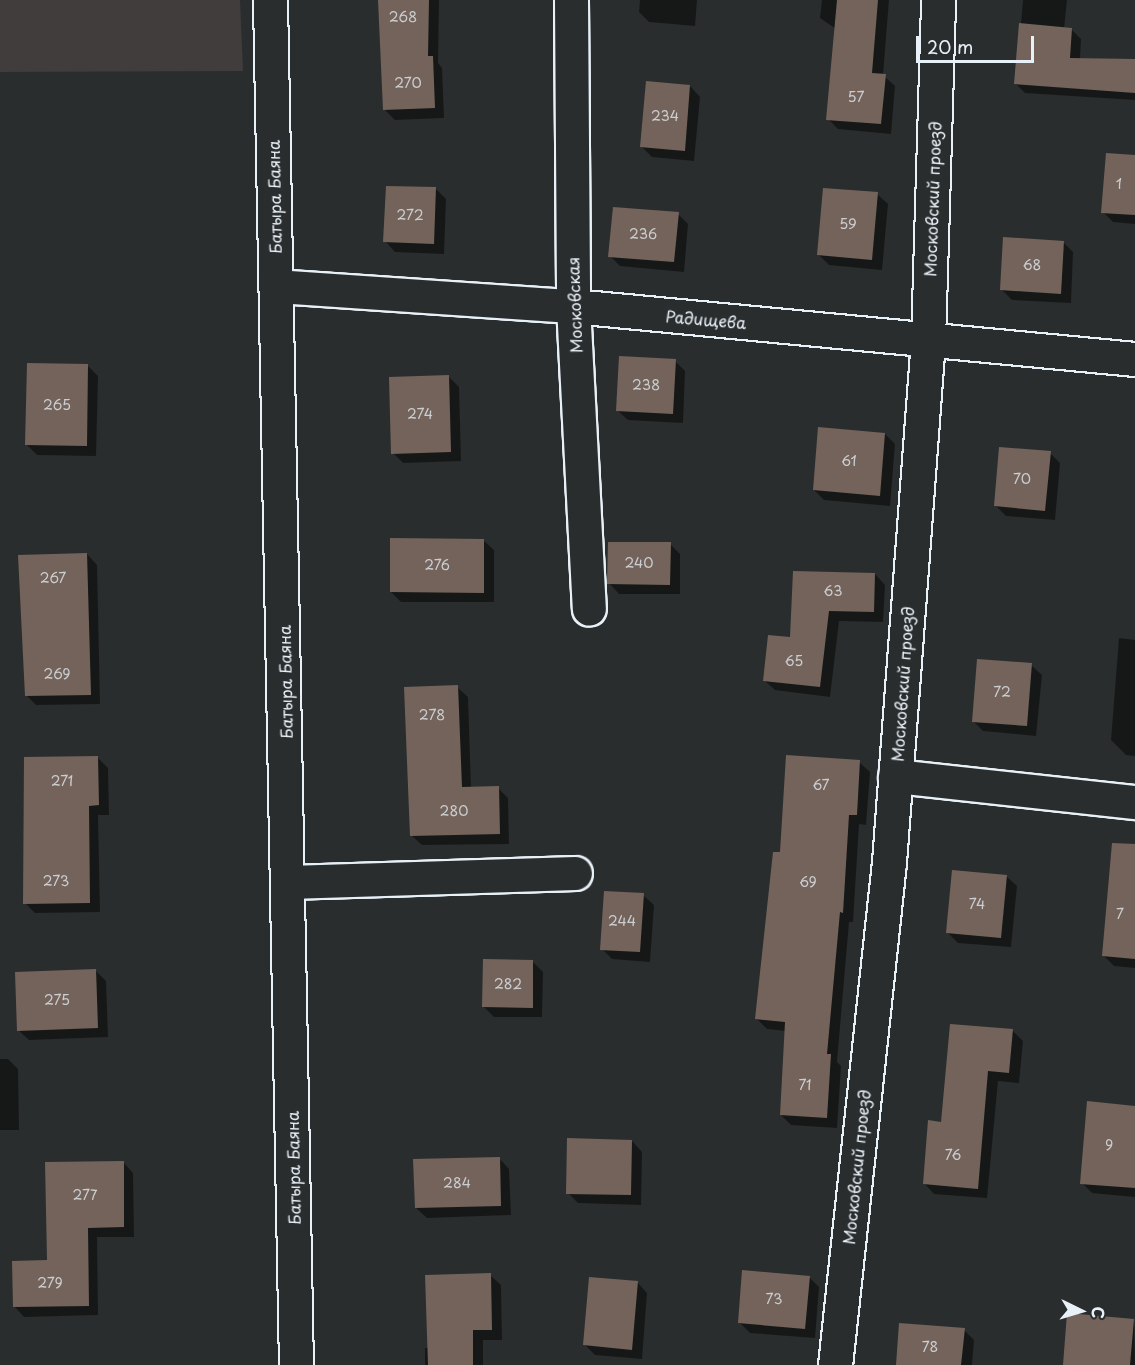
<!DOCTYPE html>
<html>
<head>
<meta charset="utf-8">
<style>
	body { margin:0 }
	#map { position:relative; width:1135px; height:1365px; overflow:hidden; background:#2a2d2e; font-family:"Playpen Sans",sans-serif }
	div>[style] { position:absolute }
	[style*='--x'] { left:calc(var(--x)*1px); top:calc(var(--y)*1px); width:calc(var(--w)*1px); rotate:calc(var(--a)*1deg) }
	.built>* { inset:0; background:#403d3c }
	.shadow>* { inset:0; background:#0007 }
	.building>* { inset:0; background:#74635b }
	.roads { filter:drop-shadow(2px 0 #e8f1f8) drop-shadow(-2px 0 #e8f1f8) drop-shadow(0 2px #e8f1f8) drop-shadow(0 -2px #e8f1f8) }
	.minor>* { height:33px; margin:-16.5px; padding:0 16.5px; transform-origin:16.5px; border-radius:16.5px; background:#2a2d2e }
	span { translate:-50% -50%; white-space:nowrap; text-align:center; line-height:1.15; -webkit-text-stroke:6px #2a2d2e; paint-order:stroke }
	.number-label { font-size:14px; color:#cbced1 }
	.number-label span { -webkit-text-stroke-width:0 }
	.street-label { font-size:16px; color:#e8f1f8 }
	.north { position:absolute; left:1051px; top:1281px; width:60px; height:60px; -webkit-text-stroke:4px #2a2d2e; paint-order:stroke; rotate:95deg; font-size:16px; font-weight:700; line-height:24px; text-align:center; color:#e8f1f8 }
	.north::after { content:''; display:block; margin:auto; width:21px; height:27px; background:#e8f1f8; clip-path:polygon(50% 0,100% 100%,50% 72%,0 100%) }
	.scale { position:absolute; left:916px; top:36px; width:118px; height:27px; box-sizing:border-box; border:3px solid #e8f1f8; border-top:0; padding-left:8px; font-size:18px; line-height:21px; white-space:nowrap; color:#e8f1f8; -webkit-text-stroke:4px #2a2d2e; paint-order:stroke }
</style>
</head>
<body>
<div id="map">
	<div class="built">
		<div style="clip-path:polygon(0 0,240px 0,243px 71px,0 72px)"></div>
	</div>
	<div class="shadow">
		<div style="clip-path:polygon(379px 0,439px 0,438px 63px,442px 68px,444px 118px,395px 120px,384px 109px)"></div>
		<div style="clip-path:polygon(640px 0,697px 0,695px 26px,649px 22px,639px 12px)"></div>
		<div style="clip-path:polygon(822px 0,889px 0,883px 75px,895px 86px,891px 134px,838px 129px,828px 119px,836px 29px,820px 18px)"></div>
		<div style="clip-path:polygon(1023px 0,1067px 0,1064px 29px,1072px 30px,1081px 39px,1080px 59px,1135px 60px,1135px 100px,1025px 93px,1016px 84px)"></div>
		<div style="clip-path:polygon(690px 86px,700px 97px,694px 161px,652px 157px,642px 147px)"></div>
		<div style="clip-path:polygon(1135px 156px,1135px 224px,1113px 222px,1103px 212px)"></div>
		<div style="clip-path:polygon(436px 189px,446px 199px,444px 254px,395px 252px,385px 241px)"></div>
		<div style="clip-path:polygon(877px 194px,888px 204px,882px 270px,829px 265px,819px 255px)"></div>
		<div style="clip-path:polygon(678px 214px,688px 224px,684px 272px,620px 266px,610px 256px)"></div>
		<div style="clip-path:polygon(1063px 242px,1073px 252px,1071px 303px,1012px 300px,1002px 290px)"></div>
		<div style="clip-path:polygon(675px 361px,685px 371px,683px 423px,628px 420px,617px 410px)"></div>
		<div style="clip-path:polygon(88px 366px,98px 376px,96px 456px,37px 455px,27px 445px)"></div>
		<div style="clip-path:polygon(448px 376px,459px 387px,461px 461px,403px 463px,393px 453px)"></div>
		<div style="clip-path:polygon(885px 434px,895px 444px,890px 506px,824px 500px,814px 490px)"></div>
		<div style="clip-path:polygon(1050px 453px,1060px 463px,1055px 520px,1006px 516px,995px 505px)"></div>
		<div style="clip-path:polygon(483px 540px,494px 550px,494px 602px,401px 602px,391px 592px)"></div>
		<div style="clip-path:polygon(670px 544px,680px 554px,680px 594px,619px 594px,609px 583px)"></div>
		<div style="clip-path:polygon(87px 554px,97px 565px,100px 704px,36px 705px,26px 695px)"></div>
		<div style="clip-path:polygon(875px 574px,885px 585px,883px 622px,839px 621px,830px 697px,775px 690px,764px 680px,792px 639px)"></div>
		<div style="clip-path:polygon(1119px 638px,1135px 640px,1135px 756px,1126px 755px,1111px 740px)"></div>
		<div style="clip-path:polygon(1031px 665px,1042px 675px,1036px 736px,983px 731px,973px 721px)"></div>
		<div style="clip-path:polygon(457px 687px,468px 697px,471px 788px,498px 788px,508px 798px,509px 844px,422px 845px,411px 835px)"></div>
		<div style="clip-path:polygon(98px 758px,108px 768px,109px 815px,98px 815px,100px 912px,35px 913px,25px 903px)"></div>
		<div style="clip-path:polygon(859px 762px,870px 772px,866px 825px,859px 824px,853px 922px,849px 922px,837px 1062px,841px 1066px,837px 1128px,791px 1125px,781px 1115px,786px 1031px,767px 1029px,757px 1019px,781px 854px)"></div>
		<div style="clip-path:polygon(1135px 874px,1135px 968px,1114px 966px,1104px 956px)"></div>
		<div style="clip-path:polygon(1006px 876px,1017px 886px,1011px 947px,958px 943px,948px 933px)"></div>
		<div style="clip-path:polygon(643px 895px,654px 905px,650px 962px,612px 959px,602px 949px)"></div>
		<div style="clip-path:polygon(533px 962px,543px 972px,542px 1017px,494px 1017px,483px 1006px)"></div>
		<div style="clip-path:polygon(96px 971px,106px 981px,108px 1037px,29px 1040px,18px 1030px)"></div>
		<div style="clip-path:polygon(1013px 1031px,1023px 1041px,1019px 1083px,998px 1081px,987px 1198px,934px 1194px,924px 1183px,943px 1123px)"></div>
		<div style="clip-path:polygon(0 1059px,8px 1059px,18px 1069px,19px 1130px,0 1130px)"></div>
		<div style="clip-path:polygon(1135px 1107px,1135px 1197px,1092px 1193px,1082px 1183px)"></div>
		<div style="clip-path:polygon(632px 1141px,642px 1152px,641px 1205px,578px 1203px,568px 1193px)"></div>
		<div style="clip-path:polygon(499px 1158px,509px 1169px,511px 1215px,427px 1218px,416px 1208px)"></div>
		<div style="clip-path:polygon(123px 1162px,133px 1173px,134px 1237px,97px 1237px,98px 1315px,24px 1317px,14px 1306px)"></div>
		<div style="clip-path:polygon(490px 1275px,501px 1285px,502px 1340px,483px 1340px,483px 1365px,425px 1365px,425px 1348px,429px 1348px)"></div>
		<div style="clip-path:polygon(809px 1277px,819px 1287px,815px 1338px,750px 1333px,740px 1323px)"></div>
		<div style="clip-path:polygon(637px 1282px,647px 1293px,642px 1359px,595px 1355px,585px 1345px)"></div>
		<div style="clip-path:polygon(1134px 1321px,1135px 1365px,1064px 1365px)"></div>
		<div style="clip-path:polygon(964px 1330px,974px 1340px,972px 1365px,897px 1365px)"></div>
	</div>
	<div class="building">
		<div style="clip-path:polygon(378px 0,429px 0,428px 56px,433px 56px,435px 108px,383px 110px)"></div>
		<div style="clip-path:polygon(837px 0,878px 0,872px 73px,886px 74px,881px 124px,826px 120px)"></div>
		<div style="clip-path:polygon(1019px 23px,1072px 28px,1070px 58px,1135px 59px,1135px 93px,1014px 84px)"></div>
		<div style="clip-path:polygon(646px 81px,690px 85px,685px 151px,640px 147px)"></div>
		<div style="clip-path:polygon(1106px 153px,1135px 155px,1135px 215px,1101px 213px)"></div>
		<div style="clip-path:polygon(386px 186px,436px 187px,434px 244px,383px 242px)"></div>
		<div style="clip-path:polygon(823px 188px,878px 192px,872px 260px,817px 255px)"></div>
		<div style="clip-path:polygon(613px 207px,679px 212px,674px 262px,608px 257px)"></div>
		<div style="clip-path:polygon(1003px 237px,1064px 241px,1061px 294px,1000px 290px)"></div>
		<div style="clip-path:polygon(619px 356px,676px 359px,673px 414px,616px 411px)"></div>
		<div style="clip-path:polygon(27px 363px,88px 364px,87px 446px,25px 445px)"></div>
		<div style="clip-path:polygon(449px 375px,451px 452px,391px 454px,389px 377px)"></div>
		<div style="clip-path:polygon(818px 427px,885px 433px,880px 496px,813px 490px)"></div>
		<div style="clip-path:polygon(999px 447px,1051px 451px,1045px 511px,994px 506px)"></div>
		<div style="clip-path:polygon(390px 538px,484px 539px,484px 593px,390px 592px)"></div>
		<div style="clip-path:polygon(608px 542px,671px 542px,670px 585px,607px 584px)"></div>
		<div style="clip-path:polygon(87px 553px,91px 695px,25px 696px,18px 555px)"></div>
		<div style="clip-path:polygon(793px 571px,875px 573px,874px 612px,829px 611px,820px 687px,763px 681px,768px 635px,790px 637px)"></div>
		<div style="clip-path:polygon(977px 659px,1032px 663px,1027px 726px,972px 722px)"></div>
		<div style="clip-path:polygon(458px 685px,462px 787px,499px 786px,500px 834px,410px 836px,404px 687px)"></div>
		<div style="clip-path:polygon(786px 755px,860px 760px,857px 815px,849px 815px,843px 913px,840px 912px,827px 1054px,831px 1054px,827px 1118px,780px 1115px,785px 1022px,755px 1019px,773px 852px,780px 852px)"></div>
		<div style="clip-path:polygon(98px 756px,99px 805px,89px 806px,90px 903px,23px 904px,24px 757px)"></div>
		<div style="clip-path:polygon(1112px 843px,1135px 844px,1135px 959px,1102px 956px)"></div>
		<div style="clip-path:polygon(952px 870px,1007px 875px,1001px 938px,946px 933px)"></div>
		<div style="clip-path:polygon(604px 891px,644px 893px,640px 952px,600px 950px)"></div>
		<div style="clip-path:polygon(483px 959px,533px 960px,533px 1008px,482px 1007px)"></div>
		<div style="clip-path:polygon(96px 969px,98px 1028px,17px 1031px,15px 972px)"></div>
		<div style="clip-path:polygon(950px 1024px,1013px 1029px,1009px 1073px,988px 1071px,978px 1189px,923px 1184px,928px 1120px,941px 1122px)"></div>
		<div style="clip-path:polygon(1087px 1101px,1135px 1106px,1135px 1188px,1080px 1184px)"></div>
		<div style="clip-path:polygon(567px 1138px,632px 1140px,631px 1195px,566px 1194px)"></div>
		<div style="clip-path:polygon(500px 1157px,501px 1206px,415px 1208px,413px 1159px)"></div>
		<div style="clip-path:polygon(124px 1161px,124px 1227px,88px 1228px,89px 1306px,13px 1307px,12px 1261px,47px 1260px,45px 1162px)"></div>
		<div style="clip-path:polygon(742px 1270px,810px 1276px,805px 1329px,738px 1323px)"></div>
		<div style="clip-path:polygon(491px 1273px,492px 1330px,473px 1330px,473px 1365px,428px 1365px,425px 1275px)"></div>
		<div style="clip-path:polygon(589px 1277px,638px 1281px,632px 1350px,583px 1345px)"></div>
		<div style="clip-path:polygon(1067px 1313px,1134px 1319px,1130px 1365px,1063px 1365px)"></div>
		<div style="clip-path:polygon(899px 1323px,965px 1328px,961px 1365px,896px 1365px)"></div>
	</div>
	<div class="roads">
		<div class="minor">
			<div style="--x:270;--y:0;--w:1365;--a:88.91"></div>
			<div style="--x:571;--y:0;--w:306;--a:89.6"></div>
			<div style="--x:573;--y:306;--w:303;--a:87"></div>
			<div style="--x:276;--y:286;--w:298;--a:3.9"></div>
			<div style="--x:573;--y:306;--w:564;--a:5.39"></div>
			<div style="--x:895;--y:776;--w:241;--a:6.2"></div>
			<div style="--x:289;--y:882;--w:286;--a:-1.8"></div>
			<div style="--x:835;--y:1365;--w:506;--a:-83.87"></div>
			<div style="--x:889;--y:862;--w:523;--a:-85.73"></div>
			<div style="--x:928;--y:340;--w:340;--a:-88.3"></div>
		</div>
	</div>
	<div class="number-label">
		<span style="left:403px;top:17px">268</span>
		<span style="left:408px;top:83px">270</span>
		<span style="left:856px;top:97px">57</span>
		<span style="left:665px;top:116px">234</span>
		<span style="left:1119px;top:184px">1</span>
		<span style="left:410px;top:215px">272</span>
		<span style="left:848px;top:224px">59</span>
		<span style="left:643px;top:234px">236</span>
		<span style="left:1032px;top:265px">68</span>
		<span style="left:646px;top:385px">238</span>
		<span style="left:57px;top:405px">265</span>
		<span style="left:420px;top:414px">274</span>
		<span style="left:849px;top:461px">61</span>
		<span style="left:1022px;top:479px">70</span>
		<span style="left:639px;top:563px">240</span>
		<span style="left:437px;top:565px">276</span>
		<span style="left:53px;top:578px">267</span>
		<span style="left:833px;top:591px">63</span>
		<span style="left:794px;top:661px">65</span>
		<span style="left:57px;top:674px">269</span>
		<span style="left:1002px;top:692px">72</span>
		<span style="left:432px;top:715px">278</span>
		<span style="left:62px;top:781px">271</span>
		<span style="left:821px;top:785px">67</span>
		<span style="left:454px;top:811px">280</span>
		<span style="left:56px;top:881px">273</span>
		<span style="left:808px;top:882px">69</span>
		<span style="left:977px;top:904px">74</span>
		<span style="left:1120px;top:914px">7</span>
		<span style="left:622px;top:921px">244</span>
		<span style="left:508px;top:984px">282</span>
		<span style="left:57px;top:1000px">275</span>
		<span style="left:805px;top:1085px">71</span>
		<span style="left:1109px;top:1145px">9</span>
		<span style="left:953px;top:1155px">76</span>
		<span style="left:457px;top:1183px">284</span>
		<span style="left:85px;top:1195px">277</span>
		<span style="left:50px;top:1283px">279</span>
		<span style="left:774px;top:1299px">73</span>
		<span style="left:930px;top:1347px">78</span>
	</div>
	<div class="street-label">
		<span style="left:274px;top:197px;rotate:-91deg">Батыра Баяна</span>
		<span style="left:932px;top:199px;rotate:-88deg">Московский проезд</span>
		<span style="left:574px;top:305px;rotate:-92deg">Московская</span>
		<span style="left:706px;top:319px;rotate:5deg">Радищева</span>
		<span style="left:285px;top:682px;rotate:-91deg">Батыра Баяна</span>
		<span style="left:902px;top:684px;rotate:-86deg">Московский проезд</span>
		<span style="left:856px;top:1167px;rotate:-84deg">Московский проезд</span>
		<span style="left:293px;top:1168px;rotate:-91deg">Батыра Баяна</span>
	</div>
	<div class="north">С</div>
	<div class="scale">20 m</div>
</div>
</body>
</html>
